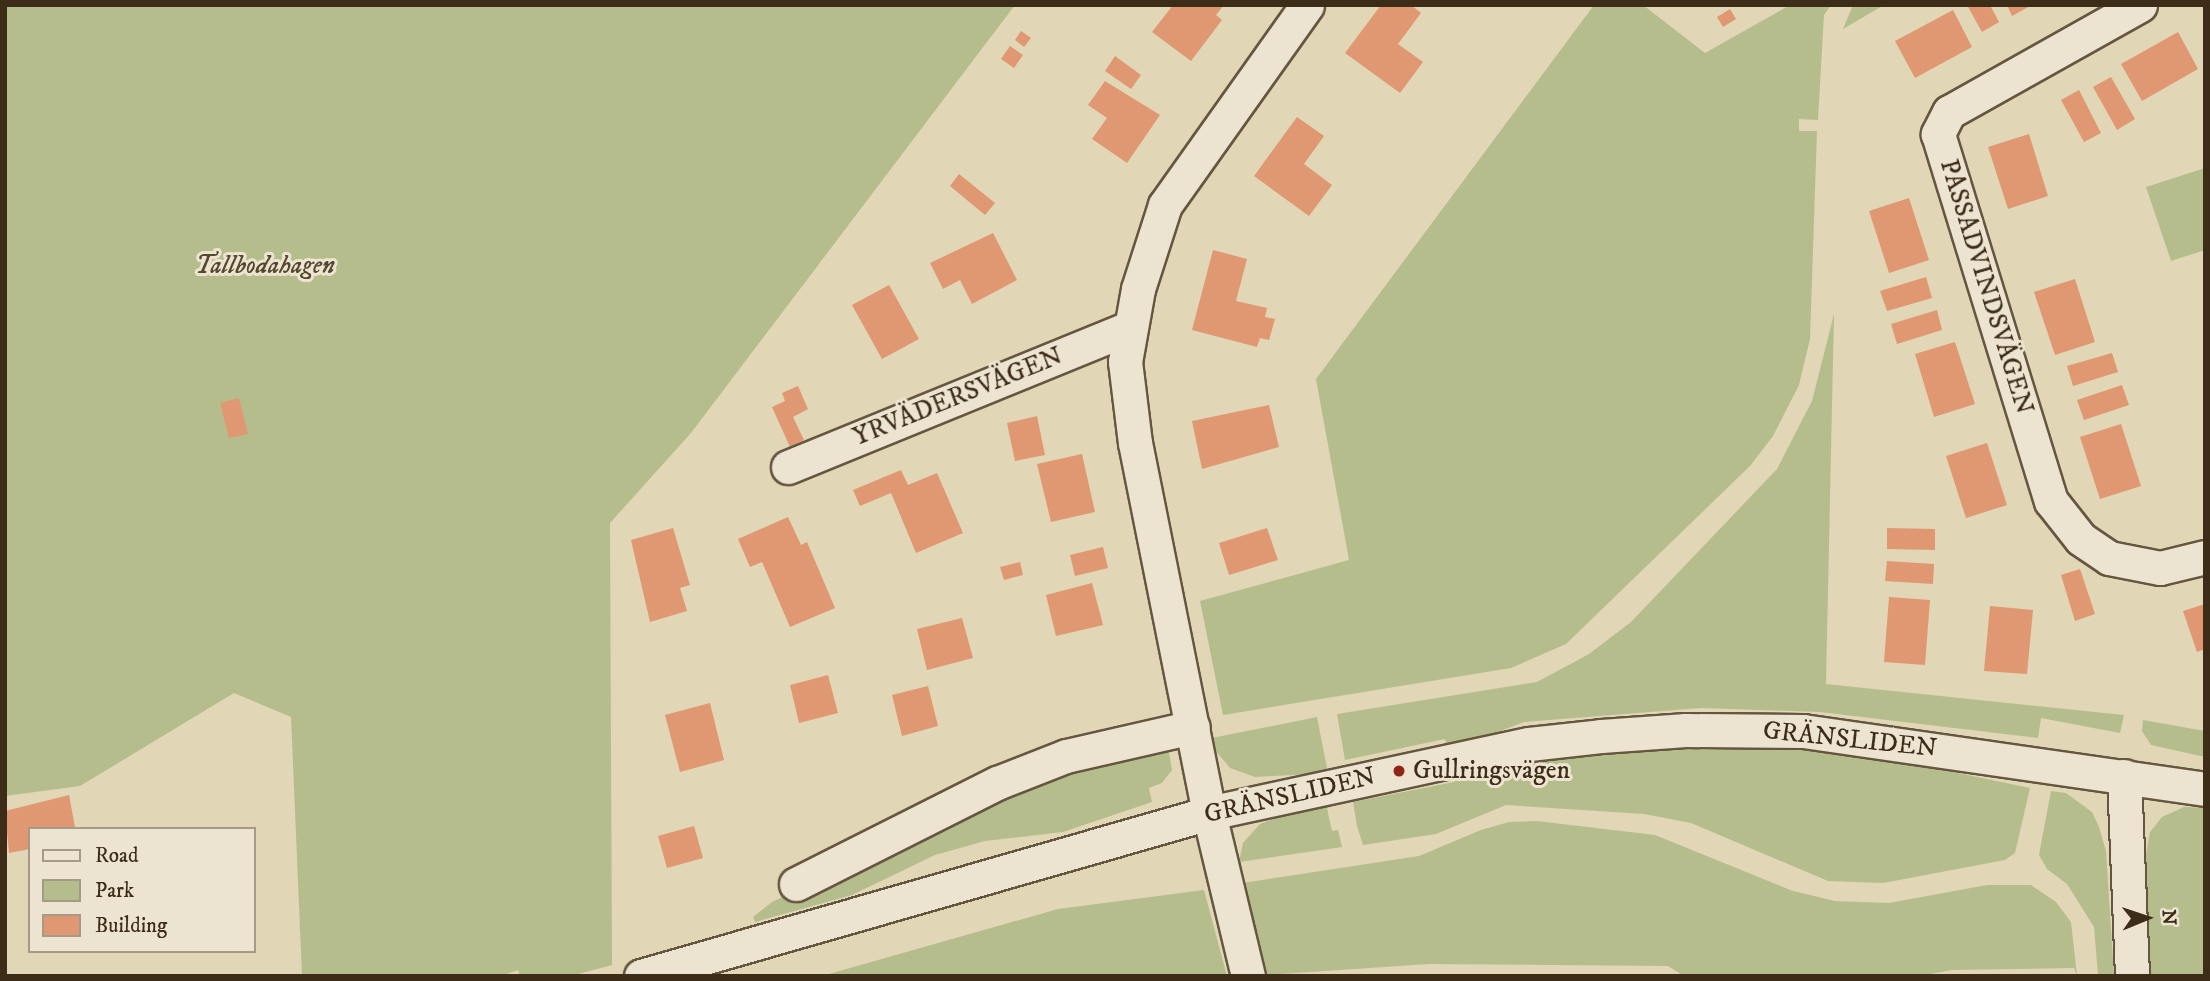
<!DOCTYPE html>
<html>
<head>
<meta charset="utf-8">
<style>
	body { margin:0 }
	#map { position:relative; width:2210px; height:981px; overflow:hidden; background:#e1d6b6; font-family:"IM FELL DW Pica",serif }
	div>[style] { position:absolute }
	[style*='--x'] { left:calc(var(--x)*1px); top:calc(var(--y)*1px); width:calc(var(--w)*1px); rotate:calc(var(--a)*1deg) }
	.green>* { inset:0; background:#b6bd8c }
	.building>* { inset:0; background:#df9871 }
	.roads { filter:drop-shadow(2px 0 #655640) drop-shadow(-2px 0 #655640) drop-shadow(0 2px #655640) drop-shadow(0 -2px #655640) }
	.minor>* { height:33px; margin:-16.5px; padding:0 16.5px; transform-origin:16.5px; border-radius:16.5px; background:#ece4d0 }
	.dots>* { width:19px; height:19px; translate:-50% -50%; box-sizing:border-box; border:4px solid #ece4d0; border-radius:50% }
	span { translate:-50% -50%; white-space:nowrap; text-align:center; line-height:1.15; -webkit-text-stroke:6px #ece4d0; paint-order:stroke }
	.park-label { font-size:26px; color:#54492f; font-style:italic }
	.street-label { font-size:26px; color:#3c2c18 }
	.poi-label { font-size:26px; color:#3c2c18 }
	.left { translate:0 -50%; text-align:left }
	.frame { position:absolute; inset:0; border:7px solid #3c2c18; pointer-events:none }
	.legend { position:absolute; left:28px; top:827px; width:228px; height:126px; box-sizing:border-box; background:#ece4d0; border:2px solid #a69a86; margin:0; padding:9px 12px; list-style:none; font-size:21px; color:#3c2c18 }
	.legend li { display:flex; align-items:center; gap:14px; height:35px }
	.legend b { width:35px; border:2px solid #a69a86 }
	.north { position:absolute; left:2112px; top:883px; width:70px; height:70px; -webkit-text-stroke:5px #ece4d0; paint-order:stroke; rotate:88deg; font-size:19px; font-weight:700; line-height:28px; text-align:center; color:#3c2c18 }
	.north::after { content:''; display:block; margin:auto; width:24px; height:32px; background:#3c2c18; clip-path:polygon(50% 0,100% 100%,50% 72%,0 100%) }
</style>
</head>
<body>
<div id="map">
	<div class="green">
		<div style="clip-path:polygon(5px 5px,1015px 5px,691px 433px,610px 523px,612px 965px,571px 976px,520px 976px,518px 970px,501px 976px,302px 976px,291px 717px,234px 693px,80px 786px,5px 796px)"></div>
		<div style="clip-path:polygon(1594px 5px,1643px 5px,1705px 53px,1790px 5px,1831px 5px,1824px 15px,1818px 120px,1799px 119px,1799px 131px,1817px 131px,1810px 339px,1799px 385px,1773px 436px,1750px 466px,1566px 644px,1511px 668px,1223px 715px,1200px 601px,1349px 560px,1316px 379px)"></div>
		<div style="clip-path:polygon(1853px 5px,1884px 5px,1843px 29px)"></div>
		<div style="clip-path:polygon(2205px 168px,2205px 250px,2171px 261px,2146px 187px)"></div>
		<div style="clip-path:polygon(1834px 314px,1826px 684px,2124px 715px,2120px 733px,2041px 718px,2038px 738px,1820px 712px,1701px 708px,1524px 722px,1448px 751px,1445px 739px,1345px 760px,1337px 714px,1537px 682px,1589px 654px,1631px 622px,1777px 469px,1812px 401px)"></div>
		<div style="clip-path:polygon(1317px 717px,1328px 773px,1255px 777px,1230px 768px,1214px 749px,1212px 738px)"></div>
		<div style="clip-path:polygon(2143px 720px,2205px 731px,2205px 757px,2151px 745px,2142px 731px)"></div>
		<div style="clip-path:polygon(1691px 747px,1786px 748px,1886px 758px,2030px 788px,2015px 853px,2005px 860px,1883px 883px,1828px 881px,1691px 823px,1644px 814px,1506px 805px,1436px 834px,1363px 845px,1357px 826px,1353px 802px,1454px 782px,1453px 770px,1609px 751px)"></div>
		<div style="clip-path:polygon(1168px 748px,1172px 770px,1162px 783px,1149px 788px,1152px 802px,1063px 832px,985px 841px,935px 855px,852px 895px,755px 922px,753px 917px,772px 902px,1029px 782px)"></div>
		<div style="clip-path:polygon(2051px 791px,2066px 793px,2092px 812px,2099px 827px,2106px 851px,2114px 976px,2098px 975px,2094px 927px,2067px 884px,2047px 869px,2039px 855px)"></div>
		<div style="clip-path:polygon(1333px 796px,1335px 805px,1327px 808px,1332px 831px,1338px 830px,1342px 847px,1239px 862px,1243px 843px,1260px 824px)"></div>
		<div style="clip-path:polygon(2184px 807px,2205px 808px,2205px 976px,2149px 976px,2146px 854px,2150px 832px,2162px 817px)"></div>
		<div style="clip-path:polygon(1537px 821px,1655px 835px,1793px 891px,1835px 901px,1889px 903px,1987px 885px,2031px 885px,2056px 902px,2071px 922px,2077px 976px,2074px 968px,1952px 970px,1920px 976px,1684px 976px,1668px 966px,1429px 964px,1266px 975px,1242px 883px,1419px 856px,1481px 830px,1509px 822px)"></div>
		<div style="clip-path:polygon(1204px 890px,1227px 976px,822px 976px,1058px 909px)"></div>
	</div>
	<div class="building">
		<div style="clip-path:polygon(1173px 5px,1224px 5px,1216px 15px,1222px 20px,1191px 61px,1152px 32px)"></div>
		<div style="clip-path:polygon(1381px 5px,1411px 5px,1421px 13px,1398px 44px,1423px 62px,1400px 93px,1345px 53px)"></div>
		<div style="clip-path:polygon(1967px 5px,1990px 5px,1999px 22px,1982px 32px)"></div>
		<div style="clip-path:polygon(2007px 5px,2032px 5px,2012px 16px)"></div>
		<div style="clip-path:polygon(1730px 9px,1736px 19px,1723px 27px,1717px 17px)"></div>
		<div style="clip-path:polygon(1953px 10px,1972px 47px,1915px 78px,1895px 41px)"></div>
		<div style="clip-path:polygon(1021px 31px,1031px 38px,1024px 47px,1015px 40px)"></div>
		<div style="clip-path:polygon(2178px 32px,2198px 69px,2142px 101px,2121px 64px)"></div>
		<div style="clip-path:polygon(1010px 46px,1023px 55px,1014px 68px,1001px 59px)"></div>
		<div style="clip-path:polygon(1115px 56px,1141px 75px,1131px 89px,1105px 71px)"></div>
		<div style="clip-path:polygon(2111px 77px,2135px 119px,2117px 130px,2093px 87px)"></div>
		<div style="clip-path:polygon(1105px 81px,1160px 115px,1127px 163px,1092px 139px,1107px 118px,1088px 105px)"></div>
		<div style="clip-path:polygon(2079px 90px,2101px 133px,2084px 142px,2061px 100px)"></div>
		<div style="clip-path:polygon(1297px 117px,1324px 136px,1304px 164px,1332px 185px,1309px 216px,1254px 176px)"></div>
		<div style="clip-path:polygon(2029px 134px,2048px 196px,2008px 209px,1988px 147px)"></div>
		<div style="clip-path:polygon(959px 174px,995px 203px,985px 215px,950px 186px)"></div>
		<div style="clip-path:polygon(1909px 198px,1929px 260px,1889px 273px,1869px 211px)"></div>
		<div style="clip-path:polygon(993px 233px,1017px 280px,972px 304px,960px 280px,943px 289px,930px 263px)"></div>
		<div style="clip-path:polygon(1213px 250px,1247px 259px,1236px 301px,1267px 308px,1265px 317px,1275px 319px,1269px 340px,1260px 338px,1257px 347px,1192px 330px)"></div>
		<div style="clip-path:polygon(1926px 277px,1932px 298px,1887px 311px,1880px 291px)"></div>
		<div style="clip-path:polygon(2075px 279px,2095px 342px,2055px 355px,2034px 292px)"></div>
		<div style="clip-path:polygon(889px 285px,919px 339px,882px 359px,852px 305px)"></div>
		<div style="clip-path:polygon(1937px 310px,1942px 330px,1897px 344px,1891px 324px)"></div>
		<div style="clip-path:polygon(1955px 342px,1975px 404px,1934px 417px,1915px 354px)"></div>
		<div style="clip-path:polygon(2112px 353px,2118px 372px,2073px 386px,2067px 366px)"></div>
		<div style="clip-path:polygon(2122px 385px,2129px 405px,2084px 420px,2077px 400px)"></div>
		<div style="clip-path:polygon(798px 386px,808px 409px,793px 417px,804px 440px,790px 447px,772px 407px,785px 401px,782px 393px)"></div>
		<div style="clip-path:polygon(239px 398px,248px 434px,229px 438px,220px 403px)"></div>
		<div style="clip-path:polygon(1269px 405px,1279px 447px,1202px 469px,1192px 421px)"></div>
		<div style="clip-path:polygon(1037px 416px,1045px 455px,1015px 461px,1007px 423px)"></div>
		<div style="clip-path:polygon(2121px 424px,2141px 486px,2100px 499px,2080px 437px)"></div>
		<div style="clip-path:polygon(1987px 443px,2007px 505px,1966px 518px,1946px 456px)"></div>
		<div style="clip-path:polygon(1082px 454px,1095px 512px,1051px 522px,1037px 464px)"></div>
		<div style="clip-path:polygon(901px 470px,908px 485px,937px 473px,963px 533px,916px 553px,891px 493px,860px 506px,853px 490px)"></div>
		<div style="clip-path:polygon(788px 517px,801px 545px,807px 542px,835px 608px,790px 627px,762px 562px,750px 567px,738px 539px)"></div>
		<div style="clip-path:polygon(673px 528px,690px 585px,680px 588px,687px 611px,650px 622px,631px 540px)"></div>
		<div style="clip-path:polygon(1267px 528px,1278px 560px,1229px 575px,1219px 543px)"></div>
		<div style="clip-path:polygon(1887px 528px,1935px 529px,1935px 550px,1887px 549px)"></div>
		<div style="clip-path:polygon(1103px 547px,1108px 568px,1075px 576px,1070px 555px)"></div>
		<div style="clip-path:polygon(1887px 561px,1934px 564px,1933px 584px,1885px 581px)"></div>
		<div style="clip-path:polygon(1020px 562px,1023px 575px,1004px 580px,1000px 567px)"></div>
		<div style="clip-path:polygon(2080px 569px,2095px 614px,2075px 621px,2061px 575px)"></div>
		<div style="clip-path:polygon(1092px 583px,1103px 625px,1056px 636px,1046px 595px)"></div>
		<div style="clip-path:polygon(1889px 597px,1930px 600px,1925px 665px,1884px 662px)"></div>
		<div style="clip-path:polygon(2205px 604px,2205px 649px,2197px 652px,2183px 611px)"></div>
		<div style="clip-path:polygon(1990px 606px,2033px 610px,2027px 674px,1984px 671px)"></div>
		<div style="clip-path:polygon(962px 618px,973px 658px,927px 670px,917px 629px)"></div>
		<div style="clip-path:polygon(828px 675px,838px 713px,799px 723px,790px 685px)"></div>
		<div style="clip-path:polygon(928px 686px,938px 726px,902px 736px,892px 695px)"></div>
		<div style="clip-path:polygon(710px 703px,724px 760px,680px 772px,665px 715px)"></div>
		<div style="clip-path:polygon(69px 795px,75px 827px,30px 829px,30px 849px,9px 853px,5px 811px)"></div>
		<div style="clip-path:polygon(694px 826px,703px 858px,667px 868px,658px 836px)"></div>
	</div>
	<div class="roads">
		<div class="minor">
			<div style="--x:2140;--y:5;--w:219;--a:150.7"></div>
			<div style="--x:1949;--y:112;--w:25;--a:117"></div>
			<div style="--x:1938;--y:134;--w:384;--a:72.9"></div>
			<div style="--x:2051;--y:501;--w:48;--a:51.7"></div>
			<div style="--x:2081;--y:539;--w:34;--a:34"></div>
			<div style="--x:2109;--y:558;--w:52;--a:11.1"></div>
			<div style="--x:2160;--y:568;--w:46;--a:-13.7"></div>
			<div style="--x:788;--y:467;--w:368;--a:-22.2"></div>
			<div style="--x:2124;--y:776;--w:200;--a:87.7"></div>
			<div style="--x:796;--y:884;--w:225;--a:-26.7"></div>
			<div style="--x:997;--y:783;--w:74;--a:-21.4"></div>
			<div style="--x:1066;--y:756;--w:130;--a:-12.9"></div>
			<div style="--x:641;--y:976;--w:591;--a:-16.01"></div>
			<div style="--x:1209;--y:813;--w:327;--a:-12.2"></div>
			<div style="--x:1529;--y:744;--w:72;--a:-6.3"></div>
			<div style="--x:1601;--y:736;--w:85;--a:-4"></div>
			<div style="--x:1686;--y:730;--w:117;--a:0.5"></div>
			<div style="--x:1803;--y:731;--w:406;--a:8.2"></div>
			<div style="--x:1248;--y:976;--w:168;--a:-103.5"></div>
			<div style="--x:1209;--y:813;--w:377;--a:-101.3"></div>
			<div style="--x:1135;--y:443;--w:82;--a:-97"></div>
			<div style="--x:1125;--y:362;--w:74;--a:-79.9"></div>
			<div style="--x:1138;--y:289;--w:88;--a:-72.2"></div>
			<div style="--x:1165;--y:205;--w:245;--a:-54.6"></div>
		</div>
	</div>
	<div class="dots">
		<div style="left:1399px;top:771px;background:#8f2418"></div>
	</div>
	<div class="park-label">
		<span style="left:265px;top:266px">Tallbodahagen</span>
	</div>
	<div class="street-label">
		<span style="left:1986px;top:287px;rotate:73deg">PASSADVINDSVÄGEN</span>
		<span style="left:958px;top:397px;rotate:-22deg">YRVÄDERSVÄGEN</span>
		<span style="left:1850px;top:740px;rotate:6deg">GRÄNSLIDEN</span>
		<span style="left:1290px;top:796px;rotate:-13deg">GRÄNSLIDEN</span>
	</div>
	<div class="poi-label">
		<span class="left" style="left:1413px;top:771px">Gullringsvägen</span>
	</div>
	<div class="frame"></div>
	<ul class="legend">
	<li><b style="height:9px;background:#ece4d0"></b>Road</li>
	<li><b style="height:19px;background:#b6bd8c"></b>Park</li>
	<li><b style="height:19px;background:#df9871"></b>Building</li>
	</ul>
	<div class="north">N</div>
</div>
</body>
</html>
